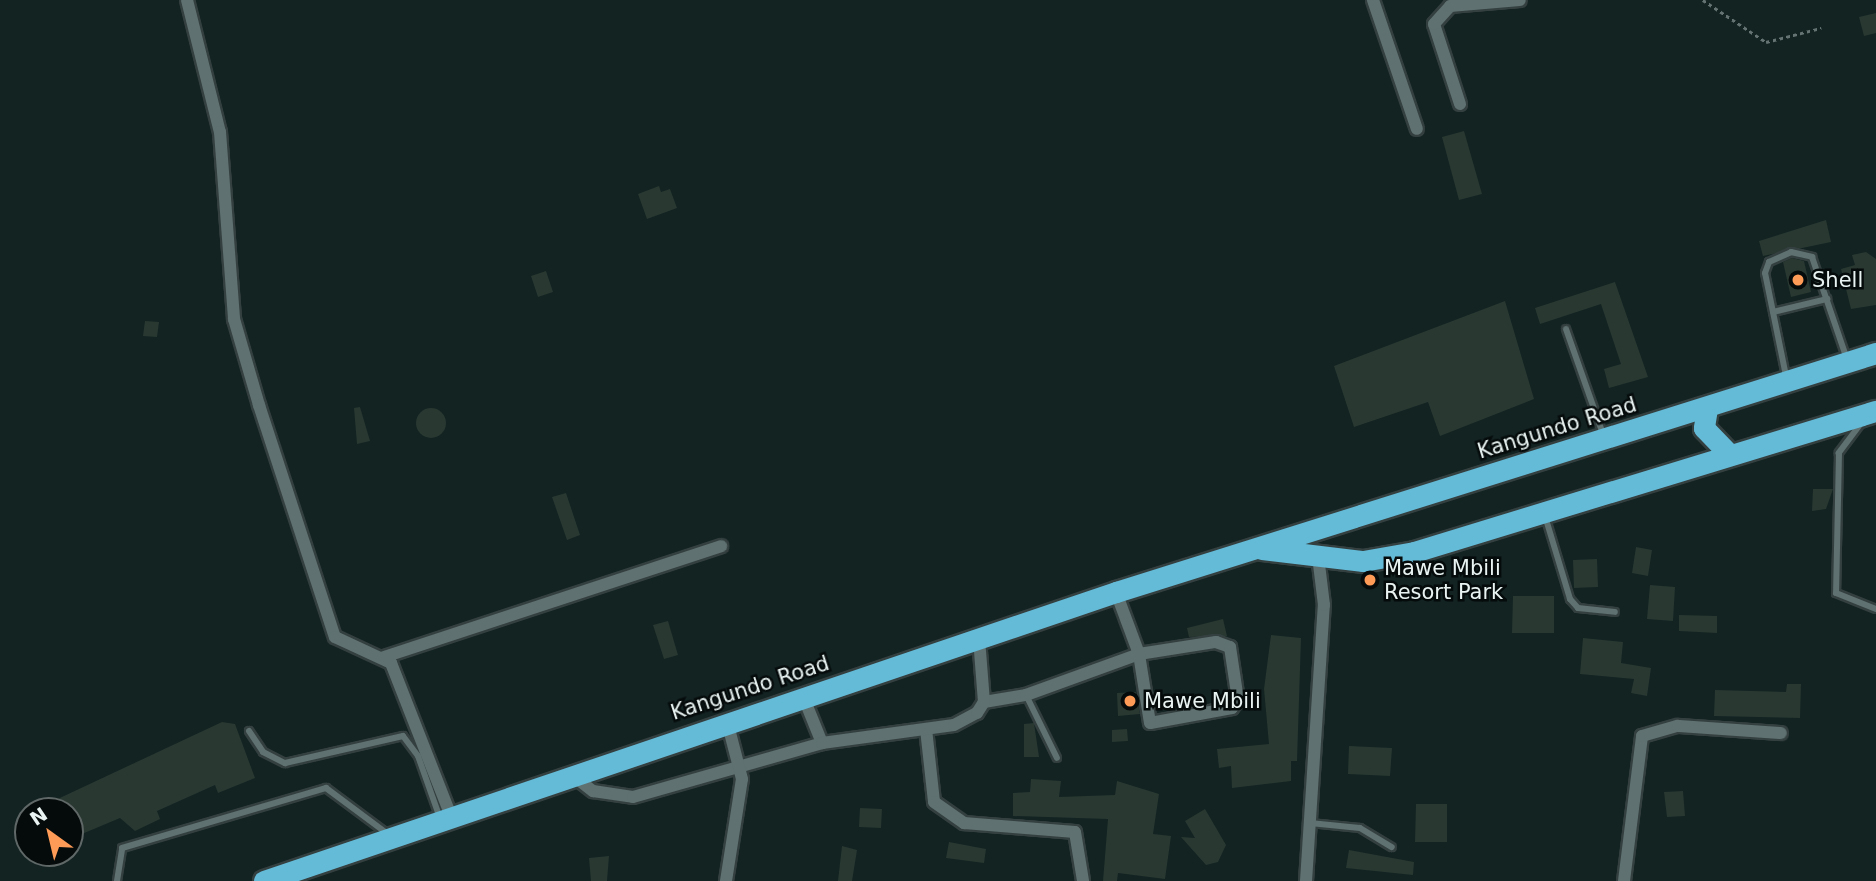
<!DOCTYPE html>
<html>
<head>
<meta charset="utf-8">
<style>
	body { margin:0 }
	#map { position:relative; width:1876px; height:881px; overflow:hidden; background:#122322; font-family:"DejaVu Sans",sans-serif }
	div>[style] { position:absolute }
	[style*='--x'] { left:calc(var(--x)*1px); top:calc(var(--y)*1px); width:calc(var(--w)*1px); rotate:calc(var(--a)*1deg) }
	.building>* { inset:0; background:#293831 }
	.round { border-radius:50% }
	.path>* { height:2.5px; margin-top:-1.25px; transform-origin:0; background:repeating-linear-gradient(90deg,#657473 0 3.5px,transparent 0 7px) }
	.roads { filter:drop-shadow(2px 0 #343f3f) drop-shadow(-2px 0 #343f3f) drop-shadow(0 2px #343f3f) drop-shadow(0 -2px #343f3f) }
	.lane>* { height:6px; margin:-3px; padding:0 3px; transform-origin:3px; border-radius:3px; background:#5f7171 }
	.street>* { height:12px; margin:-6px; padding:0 6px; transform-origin:6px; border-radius:6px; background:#5f7171 }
	.highway>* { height:21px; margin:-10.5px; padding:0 10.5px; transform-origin:10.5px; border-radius:10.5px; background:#64bbd8 }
	.dots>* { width:19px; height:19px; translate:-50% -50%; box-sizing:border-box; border:4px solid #050a0a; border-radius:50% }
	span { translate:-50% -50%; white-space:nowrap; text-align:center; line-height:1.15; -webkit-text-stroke:5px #050a0a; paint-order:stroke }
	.poi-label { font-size:21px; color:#e8f3f2 }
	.left { translate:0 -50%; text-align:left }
	.street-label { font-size:21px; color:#e8f3f2 }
	.north { position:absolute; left:14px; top:797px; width:70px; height:70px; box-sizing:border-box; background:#050a0a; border:2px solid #606767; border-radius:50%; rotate:326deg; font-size:19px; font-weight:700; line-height:28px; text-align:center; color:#e8f3f2 }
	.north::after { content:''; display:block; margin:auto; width:24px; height:32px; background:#fe9c57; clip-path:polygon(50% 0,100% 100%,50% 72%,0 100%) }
</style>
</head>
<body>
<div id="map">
	<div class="building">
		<div style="clip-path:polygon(1876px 13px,1876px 33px,1864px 36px,1859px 17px)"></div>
		<div style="clip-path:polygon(1464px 131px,1482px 194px,1459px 200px,1442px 137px)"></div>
		<div style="clip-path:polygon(659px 186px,661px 192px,670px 189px,677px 208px,647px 219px,638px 194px)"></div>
		<div style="clip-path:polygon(1826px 220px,1831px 242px,1763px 256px,1759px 241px)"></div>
		<div style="clip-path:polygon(1866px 252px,1876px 259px,1876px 305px,1851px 309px,1841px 269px,1855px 265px,1852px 255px)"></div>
		<div style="clip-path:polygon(1792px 258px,1804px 261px,1811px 292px,1791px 297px,1783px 262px)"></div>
		<div style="clip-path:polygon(546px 271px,553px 292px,538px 297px,531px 276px)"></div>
		<div style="clip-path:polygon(1615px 282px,1648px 377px,1609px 388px,1604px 369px,1621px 364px,1601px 304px,1540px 324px,1535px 308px)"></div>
		<div style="clip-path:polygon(1505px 301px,1534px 399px,1440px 436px,1428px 402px,1354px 427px,1334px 366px)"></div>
		<div style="clip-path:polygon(145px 321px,159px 322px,157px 337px,143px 336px)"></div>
		<div style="clip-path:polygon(360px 407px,370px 441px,357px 444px,354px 408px)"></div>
		<div class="round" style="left:416px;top:408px;width:30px;height:30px"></div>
		<div style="clip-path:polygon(1813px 489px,1833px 489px,1826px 509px,1812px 511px)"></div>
		<div style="clip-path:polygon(566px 493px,580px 535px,567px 540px,552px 497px)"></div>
		<div style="clip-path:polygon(1636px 547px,1652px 550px,1648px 576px,1632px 573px)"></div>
		<div style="clip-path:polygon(1597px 559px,1598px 587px,1574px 588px,1573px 560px)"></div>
		<div style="clip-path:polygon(1650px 585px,1675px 587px,1673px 621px,1647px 619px)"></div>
		<div style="clip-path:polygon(1513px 596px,1554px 596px,1554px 633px,1512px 633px)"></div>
		<div style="clip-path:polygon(1679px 615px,1717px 616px,1717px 633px,1679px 631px)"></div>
		<div style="clip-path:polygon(1223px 619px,1227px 636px,1189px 637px,1187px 628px)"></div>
		<div style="clip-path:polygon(668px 621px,678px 655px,664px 659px,653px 625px)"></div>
		<div style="clip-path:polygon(1271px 635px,1301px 638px,1297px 761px,1291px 761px,1291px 781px,1232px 788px,1231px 766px,1219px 768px,1217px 749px,1269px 744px,1264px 689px)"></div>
		<div style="clip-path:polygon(1583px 638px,1623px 642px,1621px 663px,1651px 668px,1647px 696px,1631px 693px,1634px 679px,1580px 674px)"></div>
		<div style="clip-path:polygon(1787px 684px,1801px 684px,1800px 718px,1714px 716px,1715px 690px,1786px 692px)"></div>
		<div style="clip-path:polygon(1136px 692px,1140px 714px,1118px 716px,1117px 693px)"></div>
		<div style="clip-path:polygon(222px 722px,235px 724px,255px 778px,218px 793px,215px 785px,157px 811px,160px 819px,135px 831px,120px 818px,70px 839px,70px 811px,32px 811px)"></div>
		<div style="clip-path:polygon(1034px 723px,1039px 757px,1024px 757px,1024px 724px)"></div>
		<div style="clip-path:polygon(1127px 729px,1128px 741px,1112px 742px,1112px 730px)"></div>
		<div style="clip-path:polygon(1349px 746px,1392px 748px,1390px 776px,1348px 774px)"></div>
		<div style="clip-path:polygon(1031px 779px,1061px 781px,1059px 797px,1115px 795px,1117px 781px,1159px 794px,1153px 834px,1171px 836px,1165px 879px,1118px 873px,1117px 881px,1103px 881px,1108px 819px,1013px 816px,1013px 793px,1030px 792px)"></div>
		<div style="clip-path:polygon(1683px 791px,1685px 816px,1667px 817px,1664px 792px)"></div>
		<div style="clip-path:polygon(1416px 804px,1447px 804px,1447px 842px,1415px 842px)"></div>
		<div style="clip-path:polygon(860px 808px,882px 809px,881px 828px,859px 827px)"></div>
		<div style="clip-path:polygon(1205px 809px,1226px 845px,1218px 862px,1206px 865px,1181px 837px,1195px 838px,1185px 821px)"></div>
		<div style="clip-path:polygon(949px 842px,986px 849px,984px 863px,946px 858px)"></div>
		<div style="clip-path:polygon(842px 846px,857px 850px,852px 881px,838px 881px)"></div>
		<div style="clip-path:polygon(1349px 850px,1414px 862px,1413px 875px,1346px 868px)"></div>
		<div style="clip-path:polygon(609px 856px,607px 881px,591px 881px,589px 858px)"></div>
	</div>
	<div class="path">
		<div style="--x:1703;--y:0;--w:76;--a:33.7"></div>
		<div style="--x:1766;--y:42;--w:57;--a:-14.3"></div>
	</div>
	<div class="roads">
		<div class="lane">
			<div style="--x:1773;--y:312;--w:56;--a:-13.5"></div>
			<div style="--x:1566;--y:329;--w:111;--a:70.6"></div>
			<div style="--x:1786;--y:376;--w:105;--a:-101.5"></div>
			<div style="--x:1765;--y:273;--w:12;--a:-70"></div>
			<div style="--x:1769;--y:262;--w:24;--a:-24"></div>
			<div style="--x:1791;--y:252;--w:22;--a:13"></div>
			<div style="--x:1812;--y:257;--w:108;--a:71.1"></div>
			<div style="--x:1862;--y:422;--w:39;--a:127"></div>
			<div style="--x:1839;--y:453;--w:140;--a:91.2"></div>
			<div style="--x:1836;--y:593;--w:43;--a:21.8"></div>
			<div style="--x:1545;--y:516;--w:87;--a:73.2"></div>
			<div style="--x:1570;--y:599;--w:12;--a:48"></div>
			<div style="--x:1578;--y:608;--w:37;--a:6"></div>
			<div style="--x:1026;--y:695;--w:70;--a:63.8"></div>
			<div style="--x:249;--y:731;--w:25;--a:56"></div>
			<div style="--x:263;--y:752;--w:25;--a:27"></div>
			<div style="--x:285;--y:763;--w:121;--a:-12.9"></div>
			<div style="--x:403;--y:736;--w:25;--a:53"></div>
			<div style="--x:418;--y:756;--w:66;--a:70.5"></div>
			<div style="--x:1310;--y:823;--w:50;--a:5.7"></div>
			<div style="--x:1360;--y:828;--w:37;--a:31"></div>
			<div style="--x:117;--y:881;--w:33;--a:-81"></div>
			<div style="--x:122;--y:848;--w:213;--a:-16.4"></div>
			<div style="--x:326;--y:788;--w:79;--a:36.7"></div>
		</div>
		<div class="street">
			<div style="--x:187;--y:0;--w:136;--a:76"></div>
			<div style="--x:220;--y:132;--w:188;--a:85.7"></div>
			<div style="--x:234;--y:319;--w:90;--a:73.8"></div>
			<div style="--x:259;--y:405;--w:244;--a:71.9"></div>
			<div style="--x:335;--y:637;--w:62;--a:24.9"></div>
			<div style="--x:391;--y:663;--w:164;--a:68.6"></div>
			<div style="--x:1373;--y:0;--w:136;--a:71.2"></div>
			<div style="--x:1460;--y:104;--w:84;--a:-108"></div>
			<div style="--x:1434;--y:24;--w:24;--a:-48"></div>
			<div style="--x:1450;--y:6;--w:70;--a:-4.9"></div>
			<div style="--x:384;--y:657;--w:355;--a:-18.2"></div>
			<div style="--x:803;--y:696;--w:51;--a:68"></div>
			<div style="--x:984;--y:702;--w:43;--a:-9.5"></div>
			<div style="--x:1026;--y:695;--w:120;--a:-19.9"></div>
			<div style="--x:1139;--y:654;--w:78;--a:-8.9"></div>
			<div style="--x:1216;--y:642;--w:15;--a:20"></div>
			<div style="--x:1230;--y:647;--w:54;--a:81.4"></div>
			<div style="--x:1238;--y:700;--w:10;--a:127"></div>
			<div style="--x:1232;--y:708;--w:83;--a:169.6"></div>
			<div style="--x:1150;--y:723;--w:70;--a:-99.1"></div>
			<div style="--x:1139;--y:654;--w:66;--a:-110.4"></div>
			<div style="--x:926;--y:729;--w:73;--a:83.7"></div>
			<div style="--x:934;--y:802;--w:37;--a:35"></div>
			<div style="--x:964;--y:823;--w:111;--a:4.6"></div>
			<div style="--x:1075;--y:832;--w:50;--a:80.7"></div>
			<div style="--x:571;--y:774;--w:28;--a:38"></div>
			<div style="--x:593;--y:791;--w:40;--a:8.5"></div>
			<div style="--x:633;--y:797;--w:197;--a:-15.9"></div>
			<div style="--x:822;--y:743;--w:133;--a:-7.8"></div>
			<div style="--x:954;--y:725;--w:26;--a:-28"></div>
			<div style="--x:977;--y:713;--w:13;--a:-58"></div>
			<div style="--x:984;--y:702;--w:63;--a:-94.5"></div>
			<div style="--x:726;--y:881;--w:103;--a:-81.1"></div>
			<div style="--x:742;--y:779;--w:60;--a:-104.5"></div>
			<div style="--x:1306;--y:881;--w:277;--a:-86.3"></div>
			<div style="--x:1324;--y:605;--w:49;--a:-97"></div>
			<div style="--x:1624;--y:881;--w:146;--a:-82.9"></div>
			<div style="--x:1642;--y:736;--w:37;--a:-16"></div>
			<div style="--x:1678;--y:726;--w:103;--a:3.9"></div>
		</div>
		<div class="highway">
			<div style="--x:1707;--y:408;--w:20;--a:99"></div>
			<div style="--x:1704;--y:428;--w:33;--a:46"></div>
			<div style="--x:1262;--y:549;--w:102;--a:6.8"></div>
			<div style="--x:1363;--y:561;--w:52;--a:-10"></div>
			<div style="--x:1414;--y:552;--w:483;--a:-17"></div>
			<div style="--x:264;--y:881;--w:900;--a:-18.74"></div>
			<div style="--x:1116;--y:592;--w:797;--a:-17.46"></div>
		</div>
	</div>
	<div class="dots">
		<div style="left:1798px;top:280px;background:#fe9c57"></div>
		<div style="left:1370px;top:580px;background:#fe9c57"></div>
		<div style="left:1130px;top:701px;background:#fe9c57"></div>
	</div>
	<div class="poi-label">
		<span class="left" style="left:1812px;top:280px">Shell</span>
		<span class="left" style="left:1384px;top:580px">Mawe Mbili<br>Resort Park</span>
		<span class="left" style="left:1144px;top:701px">Mawe Mbili</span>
	</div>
	<div class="street-label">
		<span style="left:1557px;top:428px;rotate:-17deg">Kangundo Road</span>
		<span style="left:750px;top:688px;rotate:-18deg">Kangundo Road</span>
	</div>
	<div class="north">N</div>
</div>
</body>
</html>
